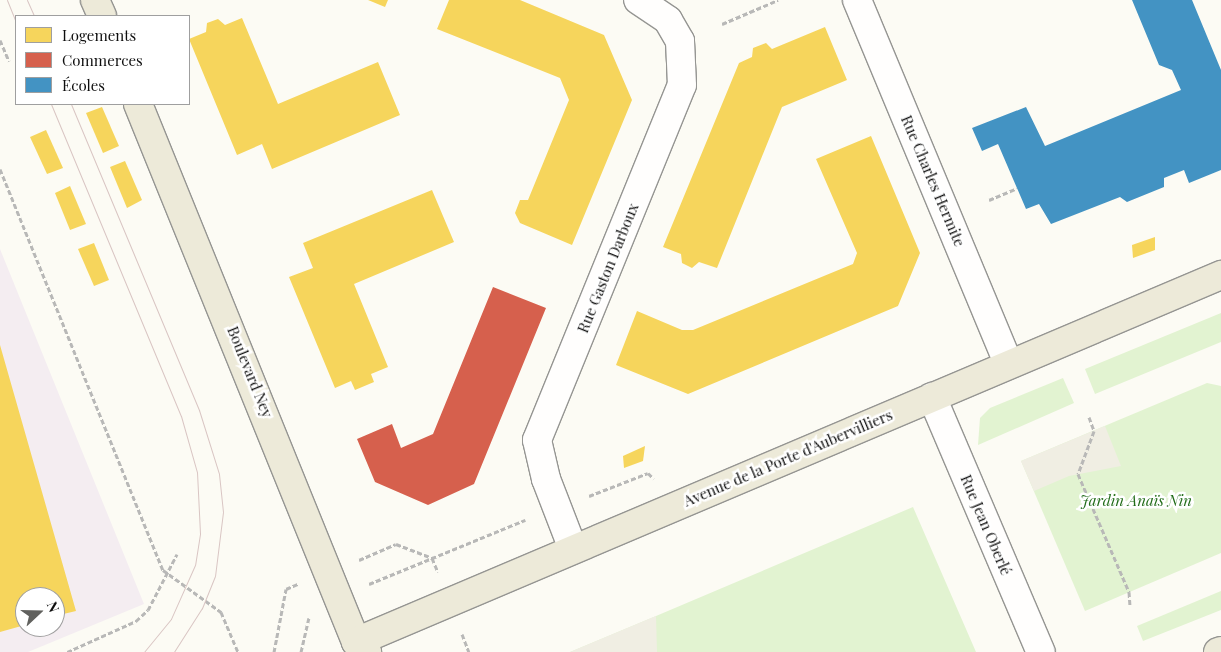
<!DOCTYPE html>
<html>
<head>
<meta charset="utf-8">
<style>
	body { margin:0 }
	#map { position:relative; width:1221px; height:652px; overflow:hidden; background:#fcfbf4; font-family:"Playfair Display",serif }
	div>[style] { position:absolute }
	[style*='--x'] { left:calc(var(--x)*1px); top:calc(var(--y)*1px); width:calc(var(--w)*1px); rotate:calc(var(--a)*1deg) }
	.industrial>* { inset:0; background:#f4edf1 }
	.green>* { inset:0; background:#e2f3d1 }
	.plaza>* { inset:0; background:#f0eee3 }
	.homes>* { inset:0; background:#f6d55c }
	.shops>* { inset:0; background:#d6604d }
	.schools>* { inset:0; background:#4393c3 }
	.path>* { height:3px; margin-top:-1.5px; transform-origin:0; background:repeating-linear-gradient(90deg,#b8b8b7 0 5px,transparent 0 7.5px) }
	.roads { filter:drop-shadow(1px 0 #959592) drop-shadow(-1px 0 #959592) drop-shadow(0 1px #959592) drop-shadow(0 -1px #959592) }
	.street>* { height:28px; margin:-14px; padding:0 14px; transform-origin:14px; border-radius:14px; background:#fffefd }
	.primary>* { height:28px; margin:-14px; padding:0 14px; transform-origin:14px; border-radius:14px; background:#edead9 }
	.tram>* { height:1px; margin:-0.5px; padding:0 0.5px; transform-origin:0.5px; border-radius:0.5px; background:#d9c5c3 }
	span { translate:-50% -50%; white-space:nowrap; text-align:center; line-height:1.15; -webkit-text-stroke:5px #fff; paint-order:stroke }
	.street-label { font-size:15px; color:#0e0e0e }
	.park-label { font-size:15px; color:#216c19; font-style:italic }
	.legend { position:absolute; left:15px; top:15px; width:175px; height:90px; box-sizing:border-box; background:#fff; border:1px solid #9f9f9f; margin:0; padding:6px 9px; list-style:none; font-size:15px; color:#0e0e0e }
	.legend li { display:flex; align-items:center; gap:10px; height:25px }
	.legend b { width:25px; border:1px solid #9f9f9f }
	.north { position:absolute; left:15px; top:587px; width:50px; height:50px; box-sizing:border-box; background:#fff; border:1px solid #9f9f9f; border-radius:50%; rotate:69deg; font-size:14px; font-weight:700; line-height:20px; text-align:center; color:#0e0e0e }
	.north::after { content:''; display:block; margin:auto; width:18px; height:22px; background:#61615e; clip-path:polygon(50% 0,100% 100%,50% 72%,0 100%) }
</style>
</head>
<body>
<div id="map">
	<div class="industrial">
		<div style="clip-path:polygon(evenodd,0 249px,144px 604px,28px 652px,0 652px,0 249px,25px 597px,55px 597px,55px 627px,25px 627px,25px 597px)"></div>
	</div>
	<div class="green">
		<div style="clip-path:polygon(1221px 313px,1221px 342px,1095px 394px,1085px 369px)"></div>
		<div style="clip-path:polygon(1063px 378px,1074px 403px,978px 445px,980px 418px,990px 408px)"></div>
		<div style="clip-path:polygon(1207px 383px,1221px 386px,1221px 553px,1085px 611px,1021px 461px)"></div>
		<div style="clip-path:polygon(913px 507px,976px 652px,570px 652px,656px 616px)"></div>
		<div style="clip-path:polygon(1221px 591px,1221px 610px,1143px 641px,1137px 626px)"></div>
	</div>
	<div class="plaza">
		<div style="clip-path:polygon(1105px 426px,1121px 466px,1069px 476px,1034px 491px,1021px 461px)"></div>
		<div style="clip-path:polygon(656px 616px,657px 652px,570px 652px)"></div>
	</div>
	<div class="homes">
		<div style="clip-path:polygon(368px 0,388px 0,385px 7px)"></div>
		<div style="clip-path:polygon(449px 0,520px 0,604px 35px,632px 100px,572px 245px,520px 223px,515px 213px,520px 200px,528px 200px,569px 100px,560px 78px,437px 29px)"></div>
		<div style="clip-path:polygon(242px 18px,278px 104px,378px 62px,400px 115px,272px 169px,262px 144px,237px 155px,189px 39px,206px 32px,207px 23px,218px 19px,225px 25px)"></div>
		<div style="clip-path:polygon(825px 27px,847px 80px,782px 107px,717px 268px,699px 262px,692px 268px,682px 263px,681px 254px,663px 247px,739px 63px,752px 57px,753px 48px,766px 43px,772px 49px)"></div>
		<div style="clip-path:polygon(102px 107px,119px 146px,103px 153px,86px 113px)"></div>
		<div style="clip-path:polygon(46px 130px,63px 168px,47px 174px,30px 137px)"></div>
		<div style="clip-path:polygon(871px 136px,920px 253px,898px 306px,688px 394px,616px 365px,637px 311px,682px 330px,693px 330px,853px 264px,857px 253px,816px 159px)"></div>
		<div style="clip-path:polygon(125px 161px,142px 200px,127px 208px,110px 167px)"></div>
		<div style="clip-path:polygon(70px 186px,86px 224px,70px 230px,55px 193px)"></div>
		<div style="clip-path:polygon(432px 190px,454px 242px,354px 284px,388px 367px,371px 374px,374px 382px,355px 390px,351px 381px,335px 388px,289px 277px,313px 268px,303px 243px)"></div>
		<div style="clip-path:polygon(1155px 237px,1155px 250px,1133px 258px,1132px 245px)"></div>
		<div style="clip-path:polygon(94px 243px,109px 280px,94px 286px,78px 249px)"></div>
		<div style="clip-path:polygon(0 345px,76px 611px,55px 616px,55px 597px,25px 597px,25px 625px,0 632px)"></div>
		<div style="clip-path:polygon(645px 446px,643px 461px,624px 468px,623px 456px)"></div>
	</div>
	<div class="shops">
		<div style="clip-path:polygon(493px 287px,546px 308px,474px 484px,428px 505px,375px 482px,357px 439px,392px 424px,401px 448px,433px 434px)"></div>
	</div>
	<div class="schools">
		<div style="clip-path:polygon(1132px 0,1192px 0,1221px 70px,1221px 170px,1189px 183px,1184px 170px,1164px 178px,1164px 187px,1127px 202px,1120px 197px,1051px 224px,1039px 204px,1026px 209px,998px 144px,982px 151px,972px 128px,1026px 107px,1045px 146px,1181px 90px,1172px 70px,1159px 65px)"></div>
	</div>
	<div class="path">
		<div style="--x:722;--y:24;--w:61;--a:-23.2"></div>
		<div style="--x:0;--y:40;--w:23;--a:67"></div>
		<div style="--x:0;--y:169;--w:433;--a:67.9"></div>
		<div style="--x:163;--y:570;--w:72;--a:35.9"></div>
		<div style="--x:221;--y:612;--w:43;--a:67"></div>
		<div style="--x:989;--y:200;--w:30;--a:-23"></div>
		<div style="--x:1089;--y:417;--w:15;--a:70"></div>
		<div style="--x:1094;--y:431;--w:46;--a:110.4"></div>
		<div style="--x:1078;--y:474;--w:129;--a:66.6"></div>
		<div style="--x:1129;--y:592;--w:14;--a:86"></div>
		<div style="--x:589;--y:496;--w:63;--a:-21.3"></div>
		<div style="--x:648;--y:473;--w:8;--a:45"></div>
		<div style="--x:359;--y:560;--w:40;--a:-23.4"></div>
		<div style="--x:396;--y:544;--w:39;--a:21"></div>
		<div style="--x:432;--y:558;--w:15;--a:67"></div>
		<div style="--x:369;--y:584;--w:169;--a:-22.3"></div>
		<div style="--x:462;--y:634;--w:19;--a:69"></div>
		<div style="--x:67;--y:652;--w:76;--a:-24.2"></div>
		<div style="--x:136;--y:621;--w:16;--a:-43"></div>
		<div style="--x:148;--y:610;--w:63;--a:-62.6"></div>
		<div style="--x:274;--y:652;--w:64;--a:-79.2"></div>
		<div style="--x:286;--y:589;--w:13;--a:-23"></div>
		<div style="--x:301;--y:652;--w:35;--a:-77"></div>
	</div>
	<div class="roads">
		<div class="street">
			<div style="--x:857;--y:0;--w:393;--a:67.4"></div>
			<div style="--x:932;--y:397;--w:277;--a:66.9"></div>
			<div style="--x:573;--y:549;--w:75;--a:-111.1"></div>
			<div style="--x:546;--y:479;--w:40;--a:-103"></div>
			<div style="--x:537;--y:440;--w:383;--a:-67.8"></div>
			<div style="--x:682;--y:85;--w:44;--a:-92.6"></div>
			<div style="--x:680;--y:41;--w:24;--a:-120"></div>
			<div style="--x:668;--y:20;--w:36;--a:-146"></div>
		</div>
		<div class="primary">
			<div style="--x:95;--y:0;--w:17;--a:66"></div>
			<div style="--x:138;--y:104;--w:580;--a:67.94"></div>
			<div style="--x:356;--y:642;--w:15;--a:42"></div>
			<div style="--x:356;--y:642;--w:940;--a:-22.99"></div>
			<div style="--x:1218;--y:652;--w:3;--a:-18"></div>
		</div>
	</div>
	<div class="tram">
		<div style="--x:7;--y:0;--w:24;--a:68"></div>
		<div style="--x:27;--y:0;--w:17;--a:66"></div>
		<div style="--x:51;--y:104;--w:338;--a:67.4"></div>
		<div style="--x:181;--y:416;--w:58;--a:74.1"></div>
		<div style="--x:197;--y:472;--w:62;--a:87.2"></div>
		<div style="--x:200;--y:534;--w:31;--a:99"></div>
		<div style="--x:195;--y:565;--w:59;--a:114"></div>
		<div style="--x:171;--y:619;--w:43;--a:129.3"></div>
		<div style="--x:71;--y:104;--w:332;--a:67.3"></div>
		<div style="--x:199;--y:410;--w:67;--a:72.6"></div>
		<div style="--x:219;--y:474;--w:38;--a:84"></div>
		<div style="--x:223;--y:512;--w:64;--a:97.1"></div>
		<div style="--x:215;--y:576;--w:35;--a:112"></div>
		<div style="--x:202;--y:608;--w:52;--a:122.5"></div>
	</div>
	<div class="street-label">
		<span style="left:933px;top:181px;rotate:67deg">Rue Charles Hermite</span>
		<span style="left:608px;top:268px;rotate:-68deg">Rue Gaston Darboux</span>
		<span style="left:250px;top:372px;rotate:68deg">Boulevard Ney</span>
		<span style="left:788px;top:458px;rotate:-23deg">Avenue de la Porte d'Aubervilliers</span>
		<span style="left:986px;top:525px;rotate:67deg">Rue Jean Oberlé</span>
	</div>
	<div class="park-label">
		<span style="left:1136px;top:501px">Jardin Anaïs Nin</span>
	</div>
	<ul class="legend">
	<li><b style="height:14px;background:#f6d55c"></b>Logements</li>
	<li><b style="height:14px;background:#d6604d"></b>Commerces</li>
	<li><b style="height:14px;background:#4393c3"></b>Écoles</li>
	</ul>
	<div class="north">N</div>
</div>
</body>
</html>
